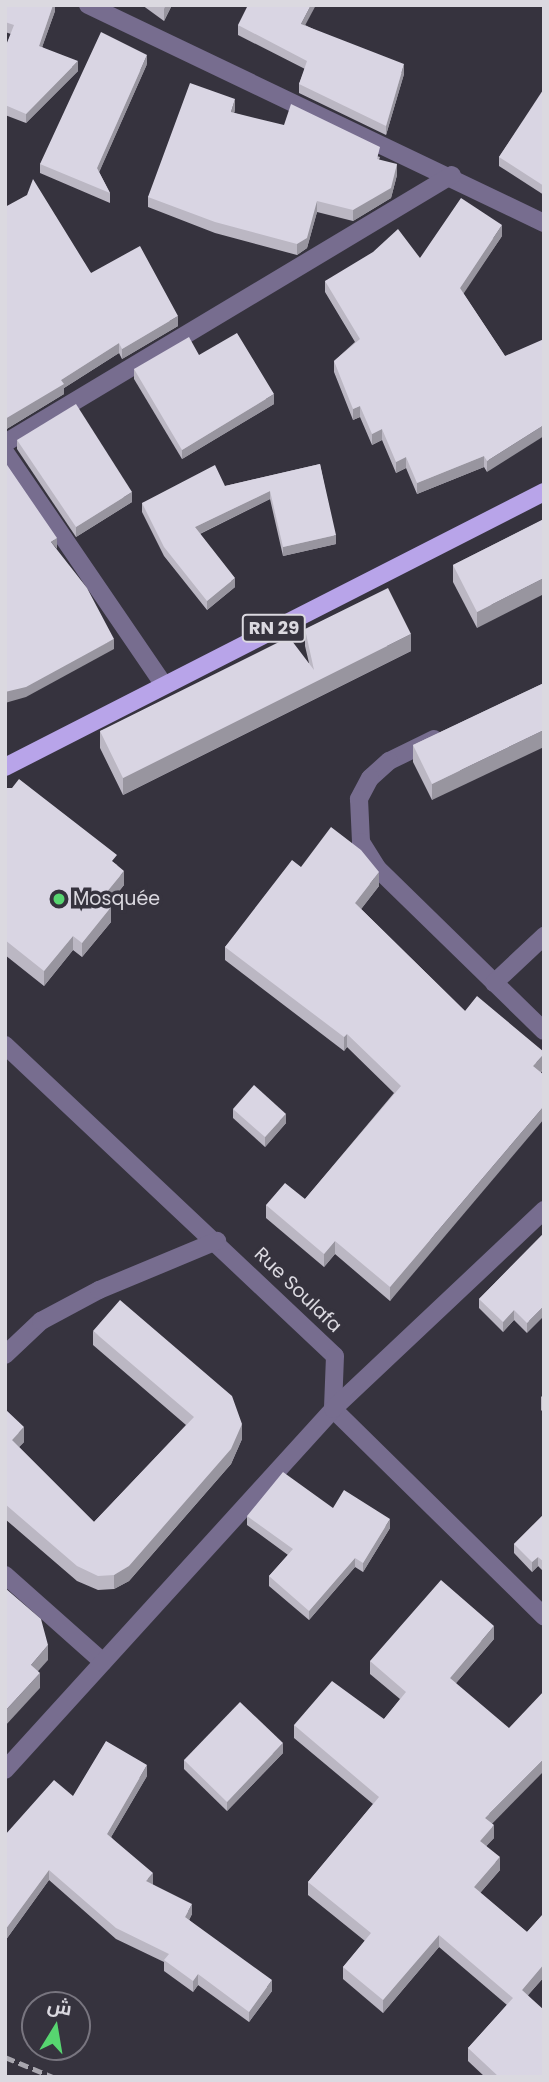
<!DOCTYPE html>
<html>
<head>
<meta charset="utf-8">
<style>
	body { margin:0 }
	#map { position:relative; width:549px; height:2082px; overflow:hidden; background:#36333e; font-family:Poppins,Cairo,sans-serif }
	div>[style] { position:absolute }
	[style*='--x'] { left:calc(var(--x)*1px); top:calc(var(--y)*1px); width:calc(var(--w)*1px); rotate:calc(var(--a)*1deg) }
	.minor>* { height:18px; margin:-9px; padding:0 9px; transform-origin:9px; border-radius:9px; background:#776d8f }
	.major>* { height:18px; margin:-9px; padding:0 9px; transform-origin:9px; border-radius:9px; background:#b8a4e9 }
	.rail>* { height:5px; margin-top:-2.5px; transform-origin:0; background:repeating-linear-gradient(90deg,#a9a7af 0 10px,transparent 0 15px) }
	.wall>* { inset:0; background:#bbb7c3 }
	.shaded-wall>* { inset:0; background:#98959f }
	.building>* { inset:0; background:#d9d5e3 }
	.dots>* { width:19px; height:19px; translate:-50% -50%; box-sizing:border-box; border:4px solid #36333e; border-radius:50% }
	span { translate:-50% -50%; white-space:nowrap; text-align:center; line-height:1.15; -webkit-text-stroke:7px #36333e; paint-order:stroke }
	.shield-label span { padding:2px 5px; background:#36333e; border:2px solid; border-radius:5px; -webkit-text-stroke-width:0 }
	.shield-label { font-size:18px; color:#dbd9e0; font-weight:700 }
	.poi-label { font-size:19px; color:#dbd9e0 }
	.left { translate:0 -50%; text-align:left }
	.street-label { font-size:19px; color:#dbd9e0 }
	.frame { position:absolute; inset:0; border:7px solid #dbd9e0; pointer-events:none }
	.north { position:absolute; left:21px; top:1991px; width:70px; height:70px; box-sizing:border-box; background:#36333e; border:2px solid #78757f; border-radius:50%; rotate:11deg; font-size:19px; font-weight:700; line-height:28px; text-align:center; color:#dbd9e0 }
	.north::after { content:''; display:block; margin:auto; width:24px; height:32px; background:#57d570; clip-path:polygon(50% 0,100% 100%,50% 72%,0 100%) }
</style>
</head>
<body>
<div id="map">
	<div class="minor">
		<div style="--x:88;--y:5;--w:505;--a:25.55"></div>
		<div style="--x:5;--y:443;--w:521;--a:-30.94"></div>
		<div style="--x:5;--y:452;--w:281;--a:55.7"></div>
		<div style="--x:434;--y:739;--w:50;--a:153.9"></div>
		<div style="--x:389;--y:761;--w:25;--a:138"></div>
		<div style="--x:370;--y:778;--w:24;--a:118"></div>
		<div style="--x:359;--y:799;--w:43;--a:87.3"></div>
		<div style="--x:361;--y:842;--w:31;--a:58"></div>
		<div style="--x:377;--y:868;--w:233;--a:44.3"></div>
		<div style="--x:494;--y:983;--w:69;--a:-43.2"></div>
		<div style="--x:5;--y:1045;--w:453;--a:43.3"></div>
		<div style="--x:335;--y:1356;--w:53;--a:92.2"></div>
		<div style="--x:333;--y:1409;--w:296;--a:44.5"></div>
		<div style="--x:5;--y:1355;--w:50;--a:-43.4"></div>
		<div style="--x:41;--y:1321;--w:66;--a:-28.1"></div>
		<div style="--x:99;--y:1290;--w:128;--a:-22.6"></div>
		<div style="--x:5;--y:1575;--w:131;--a:41.6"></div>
		<div style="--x:5;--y:1770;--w:488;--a:-47.7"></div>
		<div style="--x:333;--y:1409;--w:290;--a:-43.3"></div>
	</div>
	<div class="major">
		<div style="--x:5;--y:767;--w:605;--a:-27.03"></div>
	</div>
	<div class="rail">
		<div style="--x:5;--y:2057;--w:52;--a:22.6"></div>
	</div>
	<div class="wall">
		<div style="clip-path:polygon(5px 5px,55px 5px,55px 11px,42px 47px,78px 71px,26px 123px,5px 115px,5px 48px,11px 34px,5px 32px)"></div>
		<div style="clip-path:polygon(142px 5px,172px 5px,164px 21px)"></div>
		<div style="clip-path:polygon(238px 25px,305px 25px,404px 74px,386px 135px,299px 93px,299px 84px,305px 69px,238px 35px)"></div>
		<div style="clip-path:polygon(147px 64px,99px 172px,110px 193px,110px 203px,40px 173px,40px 164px)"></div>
		<div style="clip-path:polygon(544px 91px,544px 195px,499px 166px,499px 157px)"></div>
		<div style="clip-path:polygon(235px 110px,234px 113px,380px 157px,379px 160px,397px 175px,391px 198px,353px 221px,317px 212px,307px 248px,297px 255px,215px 233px,148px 207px,148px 197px)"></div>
		<div style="clip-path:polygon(5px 207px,91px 273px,178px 326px,122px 359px,119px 353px,64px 388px,64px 394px,5px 430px)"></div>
		<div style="clip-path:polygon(502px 236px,463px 293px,505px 356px,487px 472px,484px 467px,417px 494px,406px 468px,396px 473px,382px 440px,372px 445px,360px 417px,353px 420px,334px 372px,334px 361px,355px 342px,325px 292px,325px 281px,420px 258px)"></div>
		<div style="clip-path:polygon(199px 355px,274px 404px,182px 459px,134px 379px,134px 369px)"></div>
		<div style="clip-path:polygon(17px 440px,132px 502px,76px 537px,17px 449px)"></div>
		<div style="clip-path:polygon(320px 464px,336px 544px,283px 556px,270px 499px,200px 534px,235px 587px,207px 610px,164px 556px,142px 512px,142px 503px,225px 486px)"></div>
		<div style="clip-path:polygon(544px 519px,477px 628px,453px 582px,453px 565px)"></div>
		<div style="clip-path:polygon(305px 629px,411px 651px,123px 795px,100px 748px,100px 731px,309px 663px,305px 646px)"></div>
		<div style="clip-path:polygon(544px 683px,432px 800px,413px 762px,413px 745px)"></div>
		<div style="clip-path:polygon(5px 788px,117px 865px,124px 885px,108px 905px,111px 922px,82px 957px,73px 950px,44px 986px,5px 955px)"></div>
		<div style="clip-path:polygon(301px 867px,379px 886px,361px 909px,465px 1011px,544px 1068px,390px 1301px,335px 1254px,324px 1267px,266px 1218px,266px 1205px,305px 1199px,394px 1093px,347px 1047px,344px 1051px,225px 960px,225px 947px)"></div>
		<div style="clip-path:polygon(233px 1109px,286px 1123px,265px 1147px,233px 1118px)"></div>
		<div style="clip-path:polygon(544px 1233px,527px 1333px,514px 1320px,503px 1332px,479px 1308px,479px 1299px)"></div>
		<div style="clip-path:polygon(93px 1331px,242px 1439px,231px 1464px,129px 1581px,114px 1589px,98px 1590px,77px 1581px,5px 1519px,5px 1409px,24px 1442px,19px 1447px,94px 1522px,186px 1425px,93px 1345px)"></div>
		<div style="clip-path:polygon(544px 1394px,544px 1413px,541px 1410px,541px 1397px)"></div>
		<div style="clip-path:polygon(333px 1508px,390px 1528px,363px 1572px,355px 1567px,309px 1620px,269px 1586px,269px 1576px,288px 1555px,247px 1525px,247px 1516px)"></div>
		<div style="clip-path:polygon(544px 1514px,544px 1572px,538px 1566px,532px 1572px,514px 1553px,514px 1544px)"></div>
		<div style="clip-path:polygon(494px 1639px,456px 1683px,492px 1824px,494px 1838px,486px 1846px,500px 1870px,480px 1893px,527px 1932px,544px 1913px,544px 1977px,528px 1995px,544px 2077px,485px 2077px,468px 2061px,468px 2048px,507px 2005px,439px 1947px,383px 2013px,343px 1979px,343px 1967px,365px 1941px,308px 1895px,308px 1882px,373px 1804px,294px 1738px,294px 1725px,384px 1719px,400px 1699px,370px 1674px,370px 1661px)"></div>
		<div style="clip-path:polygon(283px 1753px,227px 1811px,184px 1769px,184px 1760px)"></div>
		<div style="clip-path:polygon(147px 1776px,111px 1837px,153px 1884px,152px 1884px,192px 1914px,189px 1920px,272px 1991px,249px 2022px,198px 1985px,193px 1992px,164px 1971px,164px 1962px,116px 1939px,49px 1880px,5px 1941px,5px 1835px,73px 1796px)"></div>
	</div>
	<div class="shaded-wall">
		<div style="clip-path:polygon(53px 5px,55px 5px,55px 11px,39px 56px,39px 46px)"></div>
		<div style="clip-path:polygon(166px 5px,172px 5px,164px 21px,164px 9px)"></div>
		<div style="clip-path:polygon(311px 5px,316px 5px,301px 33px,301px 24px)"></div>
		<div style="clip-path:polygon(147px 55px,147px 64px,97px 177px,97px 168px)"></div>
		<div style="clip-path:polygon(78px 61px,78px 71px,26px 123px,26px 114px)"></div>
		<div style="clip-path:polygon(404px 64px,404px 74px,386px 135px,386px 126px)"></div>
		<div style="clip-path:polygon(235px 99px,235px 110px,231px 123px,231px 112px)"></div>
		<div style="clip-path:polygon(397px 164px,397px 175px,391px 198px,353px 221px,353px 210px)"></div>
		<div style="clip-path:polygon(317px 201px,317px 212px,307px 248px,297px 255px,297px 244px)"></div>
		<div style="clip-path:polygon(502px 225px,502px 236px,460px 299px,460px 288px)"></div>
		<div style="clip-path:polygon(178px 316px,178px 326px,122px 359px,122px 349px)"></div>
		<div style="clip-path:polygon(119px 343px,119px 353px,64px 388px,64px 394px,5px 430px,5px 419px,61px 380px)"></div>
		<div style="clip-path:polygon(274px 394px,274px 404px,182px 459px,182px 450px)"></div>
		<div style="clip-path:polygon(360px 406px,360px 417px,353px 420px,353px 409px)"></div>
		<div style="clip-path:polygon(544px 425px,544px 436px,487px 472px,487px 461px)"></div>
		<div style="clip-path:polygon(382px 429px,382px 440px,372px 445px,372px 434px)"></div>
		<div style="clip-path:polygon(484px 456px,484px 467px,417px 494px,417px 483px)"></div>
		<div style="clip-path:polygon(406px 457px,406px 468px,396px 473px,396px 462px)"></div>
		<div style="clip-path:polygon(270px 491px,270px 499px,195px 536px,195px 527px)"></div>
		<div style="clip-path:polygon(132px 492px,132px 502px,76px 537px,76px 527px)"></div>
		<div style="clip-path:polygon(336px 535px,336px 544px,283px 556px,283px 547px)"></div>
		<div style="clip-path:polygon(57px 538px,57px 549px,51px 542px)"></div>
		<div style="clip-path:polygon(235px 578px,235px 587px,207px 610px,207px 601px)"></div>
		<div style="clip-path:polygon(544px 578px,544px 594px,477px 628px,477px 612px)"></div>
		<div style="clip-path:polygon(411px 634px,411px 651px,123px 795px,123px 778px)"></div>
		<div style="clip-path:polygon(114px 639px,114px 649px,26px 697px,5px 703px,5px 692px)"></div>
		<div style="clip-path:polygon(544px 730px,544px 747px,432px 800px,432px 784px)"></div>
		<div style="clip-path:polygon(124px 871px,124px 885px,101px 913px,101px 899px)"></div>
		<div style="clip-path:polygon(379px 872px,379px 886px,355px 917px,355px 903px)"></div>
		<div style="clip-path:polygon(111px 907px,111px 922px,82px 957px,82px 943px)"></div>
		<div style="clip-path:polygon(73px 936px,73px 950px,44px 986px,44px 971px)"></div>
		<div style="clip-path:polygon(347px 1034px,347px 1047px,344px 1051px,344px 1037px)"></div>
		<div style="clip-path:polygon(544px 1054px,544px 1068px,533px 1080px,533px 1066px)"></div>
		<div style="clip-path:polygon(544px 1106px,544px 1119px,390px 1301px,390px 1287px)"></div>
		<div style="clip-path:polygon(286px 1114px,286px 1123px,265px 1147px,265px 1137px)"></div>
		<div style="clip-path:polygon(335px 1241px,335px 1254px,324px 1267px,324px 1254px)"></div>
		<div style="clip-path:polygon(544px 1306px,544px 1316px,527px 1333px,527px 1323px)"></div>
		<div style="clip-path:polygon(514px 1310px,514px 1320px,503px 1332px,503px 1322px)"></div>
		<div style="clip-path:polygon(242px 1424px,242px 1439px,231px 1464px,129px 1581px,114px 1589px,114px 1575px)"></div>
		<div style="clip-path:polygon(24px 1427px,24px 1442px,12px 1454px,12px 1440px)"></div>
		<div style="clip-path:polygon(390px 1519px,390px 1528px,363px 1572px,363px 1563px)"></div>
		<div style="clip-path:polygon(538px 1557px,538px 1566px,532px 1572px,532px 1562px)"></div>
		<div style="clip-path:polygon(355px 1558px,355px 1567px,309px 1620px,309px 1611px)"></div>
		<div style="clip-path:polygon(494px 1626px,494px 1639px,450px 1690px,450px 1678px)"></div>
		<div style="clip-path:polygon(48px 1645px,48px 1660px,31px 1679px,31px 1665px)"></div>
		<div style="clip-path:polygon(40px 1673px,40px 1688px,5px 1726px,5px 1711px)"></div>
		<div style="clip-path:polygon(283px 1743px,283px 1753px,227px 1811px,227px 1802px)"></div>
		<div style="clip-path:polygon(544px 1759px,544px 1771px,485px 1831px,485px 1818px)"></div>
		<div style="clip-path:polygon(147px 1765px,147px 1776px,107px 1844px,107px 1834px)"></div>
		<div style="clip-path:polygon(494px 1825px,494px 1838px,480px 1853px,480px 1841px)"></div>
		<div style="clip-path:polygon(500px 1857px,500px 1870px,474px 1900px,474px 1887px)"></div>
		<div style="clip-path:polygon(49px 1870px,49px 1880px,5px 1941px,5px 1930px)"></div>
		<div style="clip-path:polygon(153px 1873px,153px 1884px,146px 1892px,146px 1881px)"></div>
		<div style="clip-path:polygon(192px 1904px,192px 1914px,185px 1928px,185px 1917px)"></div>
		<div style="clip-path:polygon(439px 1935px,439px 1947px,383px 2013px,383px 2000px)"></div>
		<div style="clip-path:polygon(544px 1964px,544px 1977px,522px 2002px,522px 1990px)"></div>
		<div style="clip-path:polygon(198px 1974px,198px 1985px,193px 1992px,193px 1981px)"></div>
		<div style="clip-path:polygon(272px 1980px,272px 1991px,249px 2022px,249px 2012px)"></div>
	</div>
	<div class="building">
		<div style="clip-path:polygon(5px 5px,53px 5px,39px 46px,78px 61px,26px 114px,5px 105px,5px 48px,14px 25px,5px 22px)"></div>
		<div style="clip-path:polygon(248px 5px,311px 5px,301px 24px,404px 64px,386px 126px,299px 84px,307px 61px,238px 25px)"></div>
		<div style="clip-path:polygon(101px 32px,147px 55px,97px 168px,110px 193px,40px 164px)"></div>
		<div style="clip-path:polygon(190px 83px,235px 99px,231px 112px,284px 125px,291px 104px,380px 147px,377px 159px,397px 164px,391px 188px,353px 210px,317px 201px,307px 238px,297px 244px,215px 222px,148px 197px)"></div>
		<div style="clip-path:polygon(543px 90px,544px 91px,544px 186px,499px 157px)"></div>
		<div style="clip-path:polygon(33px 179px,91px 273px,140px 246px,178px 316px,122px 349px,119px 343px,61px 380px,64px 384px,5px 419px,5px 207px,27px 195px)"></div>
		<div style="clip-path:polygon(461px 198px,502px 225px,460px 288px,505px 356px,544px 339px,544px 425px,487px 461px,484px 456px,417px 483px,406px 457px,396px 462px,382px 429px,372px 434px,360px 406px,353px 409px,334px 361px,360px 339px,325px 281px,373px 252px,398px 229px,420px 258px)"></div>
		<div style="clip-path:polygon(237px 333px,274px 394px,182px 450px,134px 369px,189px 337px,199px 355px)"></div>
		<div style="clip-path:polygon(76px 404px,132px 492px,76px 527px,17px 440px)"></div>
		<div style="clip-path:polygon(5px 462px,57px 538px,51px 542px,87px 588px,114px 639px,26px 687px,5px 692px)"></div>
		<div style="clip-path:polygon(320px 464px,336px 535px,283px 547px,270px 491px,195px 527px,235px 578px,207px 601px,164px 547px,142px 503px,215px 465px,225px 486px)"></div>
		<div style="clip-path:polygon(544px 519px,544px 578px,477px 612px,453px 565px)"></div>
		<div style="clip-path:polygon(388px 588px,411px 634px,123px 778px,100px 731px,289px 637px,314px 670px,305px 629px)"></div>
		<div style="clip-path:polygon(544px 683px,544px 730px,432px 784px,413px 745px)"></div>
		<div style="clip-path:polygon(19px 779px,117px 855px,112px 861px,124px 871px,101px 899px,111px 907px,82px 943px,73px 936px,44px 971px,5px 940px,5px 788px,12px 788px)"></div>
		<div style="clip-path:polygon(331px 827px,361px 850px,379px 872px,355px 903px,465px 1011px,477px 996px,544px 1052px,544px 1054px,533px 1066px,544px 1075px,544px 1106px,390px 1287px,335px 1241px,324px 1254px,266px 1205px,285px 1183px,305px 1199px,401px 1086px,347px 1034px,344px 1037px,225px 947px,292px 860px,301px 867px)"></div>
		<div style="clip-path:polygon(254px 1085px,286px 1114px,265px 1137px,233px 1109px)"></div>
		<div style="clip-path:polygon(544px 1233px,544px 1306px,527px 1323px,514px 1310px,503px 1322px,479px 1299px)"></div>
		<div style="clip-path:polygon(120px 1300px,232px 1396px,242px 1424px,231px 1449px,129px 1566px,114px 1575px,98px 1576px,77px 1566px,5px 1504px,5px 1409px,24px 1427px,12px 1440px,94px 1522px,194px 1417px,93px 1331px)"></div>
		<div style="clip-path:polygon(283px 1472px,333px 1508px,344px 1490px,390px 1519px,363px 1563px,355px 1558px,309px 1611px,269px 1576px,293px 1549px,247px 1516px)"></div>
		<div style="clip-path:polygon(544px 1514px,544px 1562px,538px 1557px,532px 1562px,514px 1544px)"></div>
		<div style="clip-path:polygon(441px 1580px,494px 1626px,450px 1678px,509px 1728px,544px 1691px,544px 1759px,485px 1818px,494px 1825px,480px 1841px,500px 1857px,474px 1887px,527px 1932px,544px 1913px,544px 1964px,522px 1990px,544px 2010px,544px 2077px,499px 2077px,468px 2048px,513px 1998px,439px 1935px,383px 2000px,343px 1967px,371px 1933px,308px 1882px,379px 1797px,294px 1725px,332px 1681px,384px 1719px,406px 1692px,370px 1661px)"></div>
		<div style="clip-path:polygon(5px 1588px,41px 1619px,48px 1645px,31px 1665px,40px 1673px,5px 1711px)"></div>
		<div style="clip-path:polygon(240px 1702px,283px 1743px,227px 1802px,184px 1760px)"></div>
		<div style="clip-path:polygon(106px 1741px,147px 1765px,107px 1834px,153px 1873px,146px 1881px,192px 1904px,185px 1917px,272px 1980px,249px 2012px,198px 1974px,193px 1981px,164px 1960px,169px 1954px,116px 1928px,49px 1870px,5px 1930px,5px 1835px,54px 1780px,73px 1796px)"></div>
	</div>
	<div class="dots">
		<div style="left:59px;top:899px;background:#57d570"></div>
	</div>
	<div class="shield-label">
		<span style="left:274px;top:628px">RN 29</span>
	</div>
	<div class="poi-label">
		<span class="left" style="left:73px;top:899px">Mosquée</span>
	</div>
	<div class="street-label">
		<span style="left:298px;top:1290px;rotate:44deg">Rue Soulafa</span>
	</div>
	<div class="frame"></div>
	<div class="north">ش</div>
</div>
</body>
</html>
